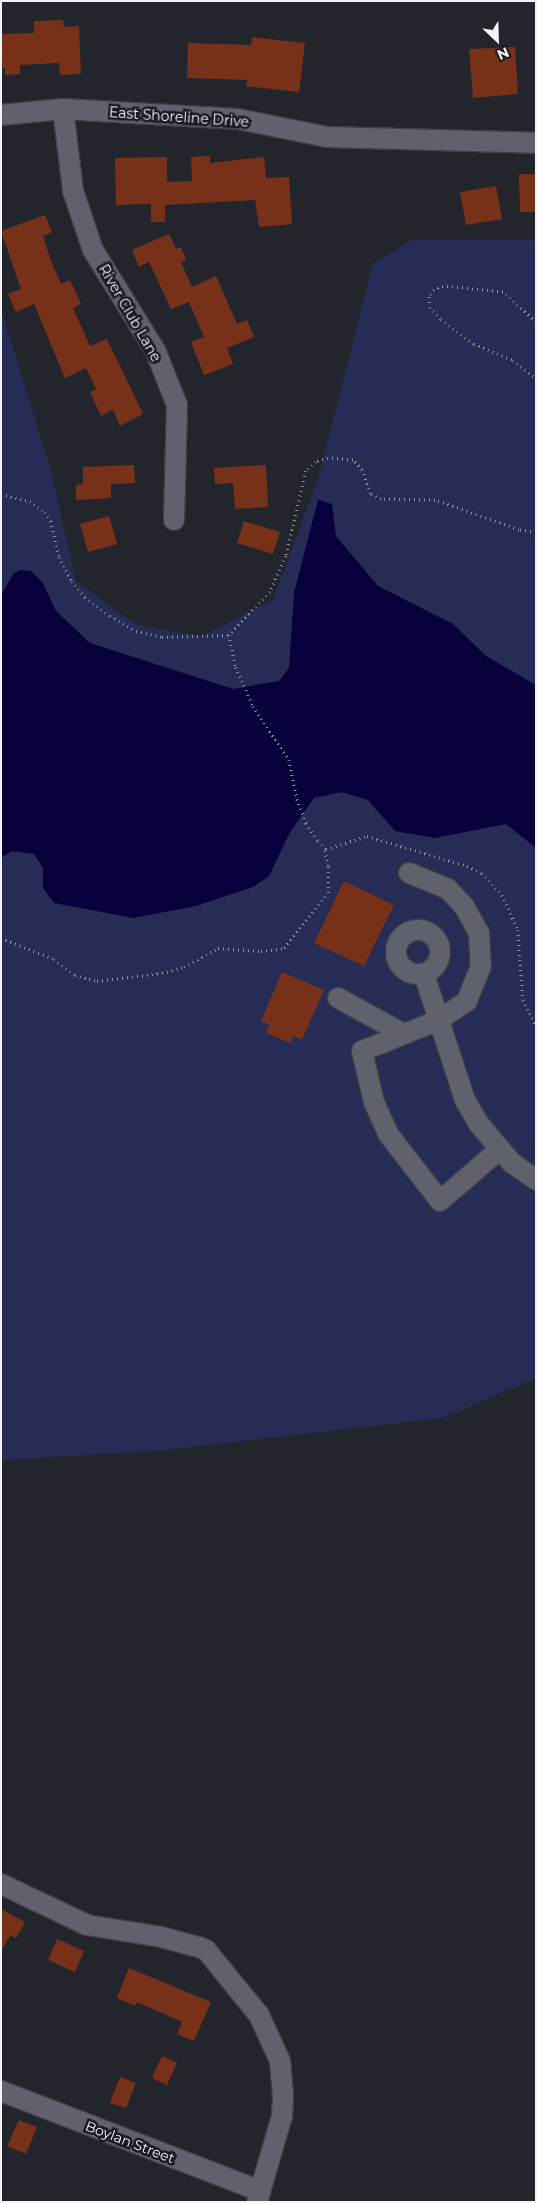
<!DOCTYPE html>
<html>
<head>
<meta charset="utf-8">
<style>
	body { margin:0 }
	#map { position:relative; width:537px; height:2203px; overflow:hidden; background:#23252d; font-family:Montserrat,sans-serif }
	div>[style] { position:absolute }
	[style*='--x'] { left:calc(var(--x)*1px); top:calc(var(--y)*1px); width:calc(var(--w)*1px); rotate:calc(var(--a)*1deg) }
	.green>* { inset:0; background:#262c56 }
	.water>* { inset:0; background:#08003a }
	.building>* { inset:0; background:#783119 }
	.path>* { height:2.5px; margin-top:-1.25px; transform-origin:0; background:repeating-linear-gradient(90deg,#909299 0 1px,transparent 0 5px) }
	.roads { filter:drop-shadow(1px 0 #3f4148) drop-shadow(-1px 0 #3f4148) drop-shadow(0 1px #3f4148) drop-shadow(0 -1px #3f4148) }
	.minor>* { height:20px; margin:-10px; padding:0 10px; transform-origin:10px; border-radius:10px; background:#5f626c }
	.minor>.ring { margin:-10px; padding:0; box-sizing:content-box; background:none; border:20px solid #5f626c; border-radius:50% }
	span { translate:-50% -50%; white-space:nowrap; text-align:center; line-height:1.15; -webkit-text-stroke:5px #191b24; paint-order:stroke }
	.street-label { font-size:14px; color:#f2f4fa }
	.frame { position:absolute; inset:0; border:2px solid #f2f4fa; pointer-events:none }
	.north { position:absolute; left:472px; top:15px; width:50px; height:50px; -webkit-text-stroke:4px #191b24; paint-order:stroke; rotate:156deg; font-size:14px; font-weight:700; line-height:20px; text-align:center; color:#f2f4fa }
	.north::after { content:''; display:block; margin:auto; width:18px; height:22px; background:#f2f4fa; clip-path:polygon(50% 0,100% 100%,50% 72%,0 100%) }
</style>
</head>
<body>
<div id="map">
	<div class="green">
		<div style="clip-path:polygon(413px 240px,536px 240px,536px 1378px,443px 1418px,155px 1451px,1px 1460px,1px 309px,50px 467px,76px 581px,136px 625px,201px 636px,273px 600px,318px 479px,373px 263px)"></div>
	</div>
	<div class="water">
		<div style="clip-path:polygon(318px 500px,332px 504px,336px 536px,378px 586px,453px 624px,486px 656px,536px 685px,536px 848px,506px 824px,435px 838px,395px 831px,368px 800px,341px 792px,314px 798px,290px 832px,269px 876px,253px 887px,196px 906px,133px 918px,54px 903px,43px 888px,43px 868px,34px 854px,12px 851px,1px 858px,1px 595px,14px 573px,21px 570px,31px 571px,43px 583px,56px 611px,90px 643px,233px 689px,279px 681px,289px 668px,294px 593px)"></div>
	</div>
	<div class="building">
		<div style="clip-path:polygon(63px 20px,64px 27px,79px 26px,81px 74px,60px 75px,59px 63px,20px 65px,20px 74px,5px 75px,5px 68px,1px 68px,1px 34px,34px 33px,34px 21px)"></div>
		<div style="clip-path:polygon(252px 37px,305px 43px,299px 92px,246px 86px,247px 80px,187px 78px,188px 43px,251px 45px)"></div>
		<div style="clip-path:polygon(515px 47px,518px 94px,473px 98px,469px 49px)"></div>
		<div style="clip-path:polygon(210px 156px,210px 163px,264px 157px,266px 178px,289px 177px,292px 224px,259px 227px,255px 200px,165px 205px,165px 222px,151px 222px,151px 204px,116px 205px,115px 158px,167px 157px,167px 182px,192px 181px,191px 157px)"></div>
		<div style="clip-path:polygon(519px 174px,536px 174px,536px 212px,520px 212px)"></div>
		<div style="clip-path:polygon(496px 186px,502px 219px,466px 225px,460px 192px)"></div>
		<div style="clip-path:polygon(45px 215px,52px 232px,43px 236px,51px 261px,61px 284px,70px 280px,81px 304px,73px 308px,90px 346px,107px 339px,143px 414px,120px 426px,113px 410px,101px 416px,90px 392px,96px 389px,86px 368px,65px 378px,34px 304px,16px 312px,8px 294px,21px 289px,1px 231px)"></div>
		<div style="clip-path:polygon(169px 234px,176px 249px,181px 247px,186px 260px,181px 262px,192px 287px,216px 276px,237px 324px,247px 320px,254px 337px,227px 348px,233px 364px,204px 375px,191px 342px,204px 337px,189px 302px,171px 309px,149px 262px,139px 267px,132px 250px)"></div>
		<div style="clip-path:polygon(134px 465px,135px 483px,111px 484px,111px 498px,76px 500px,76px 485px,83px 484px,83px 467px)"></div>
		<div style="clip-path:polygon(266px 465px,268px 507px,235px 509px,233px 483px,215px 484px,214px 468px)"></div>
		<div style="clip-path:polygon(109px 516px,117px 544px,88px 552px,80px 524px)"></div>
		<div style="clip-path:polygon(244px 521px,280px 532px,273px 554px,237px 543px)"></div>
		<div style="clip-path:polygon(344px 881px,394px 905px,364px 966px,314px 943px)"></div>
		<div style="clip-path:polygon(282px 972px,324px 990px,302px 1040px,293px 1036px,290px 1043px,266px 1033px,270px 1025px,261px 1021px)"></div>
		<div style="clip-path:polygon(1px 1909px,25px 1922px,16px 1938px,10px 1935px,1px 1952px)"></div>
		<div style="clip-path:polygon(57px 1939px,84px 1951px,75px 1972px,48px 1960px)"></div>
		<div style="clip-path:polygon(129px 1968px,211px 2002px,194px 2041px,177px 2034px,182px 2022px,137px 2002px,135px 2006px,117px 1998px)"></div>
		<div style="clip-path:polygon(162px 2056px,177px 2063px,167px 2085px,152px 2078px)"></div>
		<div style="clip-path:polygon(120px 2077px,136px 2083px,126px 2108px,110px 2103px)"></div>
		<div style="clip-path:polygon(19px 2120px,37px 2127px,26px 2154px,7px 2146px)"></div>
	</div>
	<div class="path">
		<div style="--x:536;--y:322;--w:45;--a:-137.7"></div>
		<div style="--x:503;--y:292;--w:60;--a:-174.3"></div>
		<div style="--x:443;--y:286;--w:10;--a:156"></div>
		<div style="--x:434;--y:290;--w:9;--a:126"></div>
		<div style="--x:429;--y:297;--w:10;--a:84"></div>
		<div style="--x:430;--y:307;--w:16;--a:47"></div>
		<div style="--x:441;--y:319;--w:41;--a:37.1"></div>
		<div style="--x:474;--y:344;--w:42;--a:22.3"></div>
		<div style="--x:513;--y:360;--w:29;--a:38"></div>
		<div style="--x:1;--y:494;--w:30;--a:14"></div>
		<div style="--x:30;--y:501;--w:19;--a:36"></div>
		<div style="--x:45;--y:512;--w:11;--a:56"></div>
		<div style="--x:51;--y:521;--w:37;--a:77"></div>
		<div style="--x:59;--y:557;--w:27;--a:62"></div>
		<div style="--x:72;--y:581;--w:21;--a:51"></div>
		<div style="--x:85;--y:597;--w:31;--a:37"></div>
		<div style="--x:110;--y:616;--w:30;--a:30"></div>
		<div style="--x:136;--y:631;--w:27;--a:13"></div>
		<div style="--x:162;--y:637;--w:67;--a:-1.7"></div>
		<div style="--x:536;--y:532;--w:17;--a:-173"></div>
		<div style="--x:519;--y:530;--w:89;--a:-160.3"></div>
		<div style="--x:435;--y:500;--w:54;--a:-178.9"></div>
		<div style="--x:381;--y:499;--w:12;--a:-156"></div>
		<div style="--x:370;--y:494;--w:25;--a:-108"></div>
		<div style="--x:362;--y:470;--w:13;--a:-132"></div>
		<div style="--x:353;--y:460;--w:25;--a:-175"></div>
		<div style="--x:328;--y:458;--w:13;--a:162"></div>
		<div style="--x:316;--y:462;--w:13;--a:138"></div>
		<div style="--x:306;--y:471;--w:87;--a:103.2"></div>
		<div style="--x:286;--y:556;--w:39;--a:114"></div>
		<div style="--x:270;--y:592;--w:59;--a:133.6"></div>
		<div style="--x:229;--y:635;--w:33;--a:78"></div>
		<div style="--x:236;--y:667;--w:43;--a:66.4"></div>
		<div style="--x:253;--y:706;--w:65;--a:56.3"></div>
		<div style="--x:289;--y:760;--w:40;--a:78"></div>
		<div style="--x:297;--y:799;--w:26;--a:69"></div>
		<div style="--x:306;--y:823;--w:22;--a:56"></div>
		<div style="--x:318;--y:841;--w:11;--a:45"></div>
		<div style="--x:326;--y:849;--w:43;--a:-17.6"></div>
		<div style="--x:367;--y:836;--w:104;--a:16.7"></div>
		<div style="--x:467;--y:866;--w:17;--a:25"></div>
		<div style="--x:482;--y:873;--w:30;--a:48"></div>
		<div style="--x:502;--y:895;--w:38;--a:65"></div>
		<div style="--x:518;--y:930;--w:70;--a:85.9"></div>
		<div style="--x:523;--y:1000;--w:28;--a:63"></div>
		<div style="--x:1;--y:938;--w:57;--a:21.6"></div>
		<div style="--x:54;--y:959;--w:26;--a:37"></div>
		<div style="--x:75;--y:975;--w:23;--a:15"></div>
		<div style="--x:97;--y:981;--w:65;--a:-7"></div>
		<div style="--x:162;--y:973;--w:23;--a:-15"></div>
		<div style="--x:184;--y:967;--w:39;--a:-29"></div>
		<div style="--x:218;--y:948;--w:43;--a:4"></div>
		<div style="--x:261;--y:951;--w:23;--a:-7"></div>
		<div style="--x:284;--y:948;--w:70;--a:-51.3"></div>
		<div style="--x:328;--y:893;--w:27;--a:-90"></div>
		<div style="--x:328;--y:866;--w:18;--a:-103"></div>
	</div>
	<div class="roads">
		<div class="minor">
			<div style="--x:63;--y:109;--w:83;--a:83"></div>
			<div style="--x:73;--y:191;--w:62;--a:71.3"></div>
			<div style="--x:93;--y:250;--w:120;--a:58.3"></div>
			<div style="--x:156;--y:352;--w:57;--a:68.4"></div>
			<div style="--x:177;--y:405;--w:115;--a:91.5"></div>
			<div style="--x:1;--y:115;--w:62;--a:-5.5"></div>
			<div style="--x:63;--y:109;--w:175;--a:3.3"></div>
			<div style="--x:238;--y:119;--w:91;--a:11.4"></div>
			<div style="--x:327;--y:137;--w:209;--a:1.6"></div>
			<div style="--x:409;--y:873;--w:42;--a:22.3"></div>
			<div style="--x:448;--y:889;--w:23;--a:47"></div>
			<div style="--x:464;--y:906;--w:31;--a:61"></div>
			<div style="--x:479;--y:933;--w:33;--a:87"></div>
			<div style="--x:481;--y:966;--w:38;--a:112"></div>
			<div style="--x:467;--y:1001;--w:34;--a:146"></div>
			<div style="--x:439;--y:1020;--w:83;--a:158.1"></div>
			<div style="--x:362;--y:1051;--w:52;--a:76.8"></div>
			<div style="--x:374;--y:1102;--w:36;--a:66"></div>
			<div style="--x:389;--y:1135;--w:83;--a:52.3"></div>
			<div style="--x:440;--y:1201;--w:79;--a:-40.9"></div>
			<div class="ring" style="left:396px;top:930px;width:24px;height:24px"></div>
			<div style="--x:424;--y:974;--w:133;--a:72"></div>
			<div style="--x:465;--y:1100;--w:28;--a:60"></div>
			<div style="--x:479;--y:1124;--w:51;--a:49.8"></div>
			<div style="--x:512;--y:1163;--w:29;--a:35"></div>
			<div style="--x:338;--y:998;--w:73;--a:28.7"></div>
			<div style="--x:1;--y:1884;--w:95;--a:25.5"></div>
			<div style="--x:87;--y:1925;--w:75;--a:9.2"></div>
			<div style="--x:161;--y:1937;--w:39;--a:15"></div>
			<div style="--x:199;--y:1947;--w:8;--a:23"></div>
			<div style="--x:206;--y:1950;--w:84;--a:50.8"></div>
			<div style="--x:259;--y:2015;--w:51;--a:65.5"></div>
			<div style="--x:280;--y:2061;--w:36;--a:85"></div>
			<div style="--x:283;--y:2097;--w:19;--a:93"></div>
			<div style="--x:282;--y:2116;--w:90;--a:106.2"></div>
			<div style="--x:1;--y:2091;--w:278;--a:21.1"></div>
		</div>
	</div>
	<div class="street-label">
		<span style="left:179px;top:117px;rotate:4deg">East Shoreline Drive</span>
		<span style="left:130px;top:313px;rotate:60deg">River Club Lane</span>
		<span style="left:130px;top:2142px;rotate:21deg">Boylan Street</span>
	</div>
	<div class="frame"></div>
	<div class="north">N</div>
</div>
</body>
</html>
